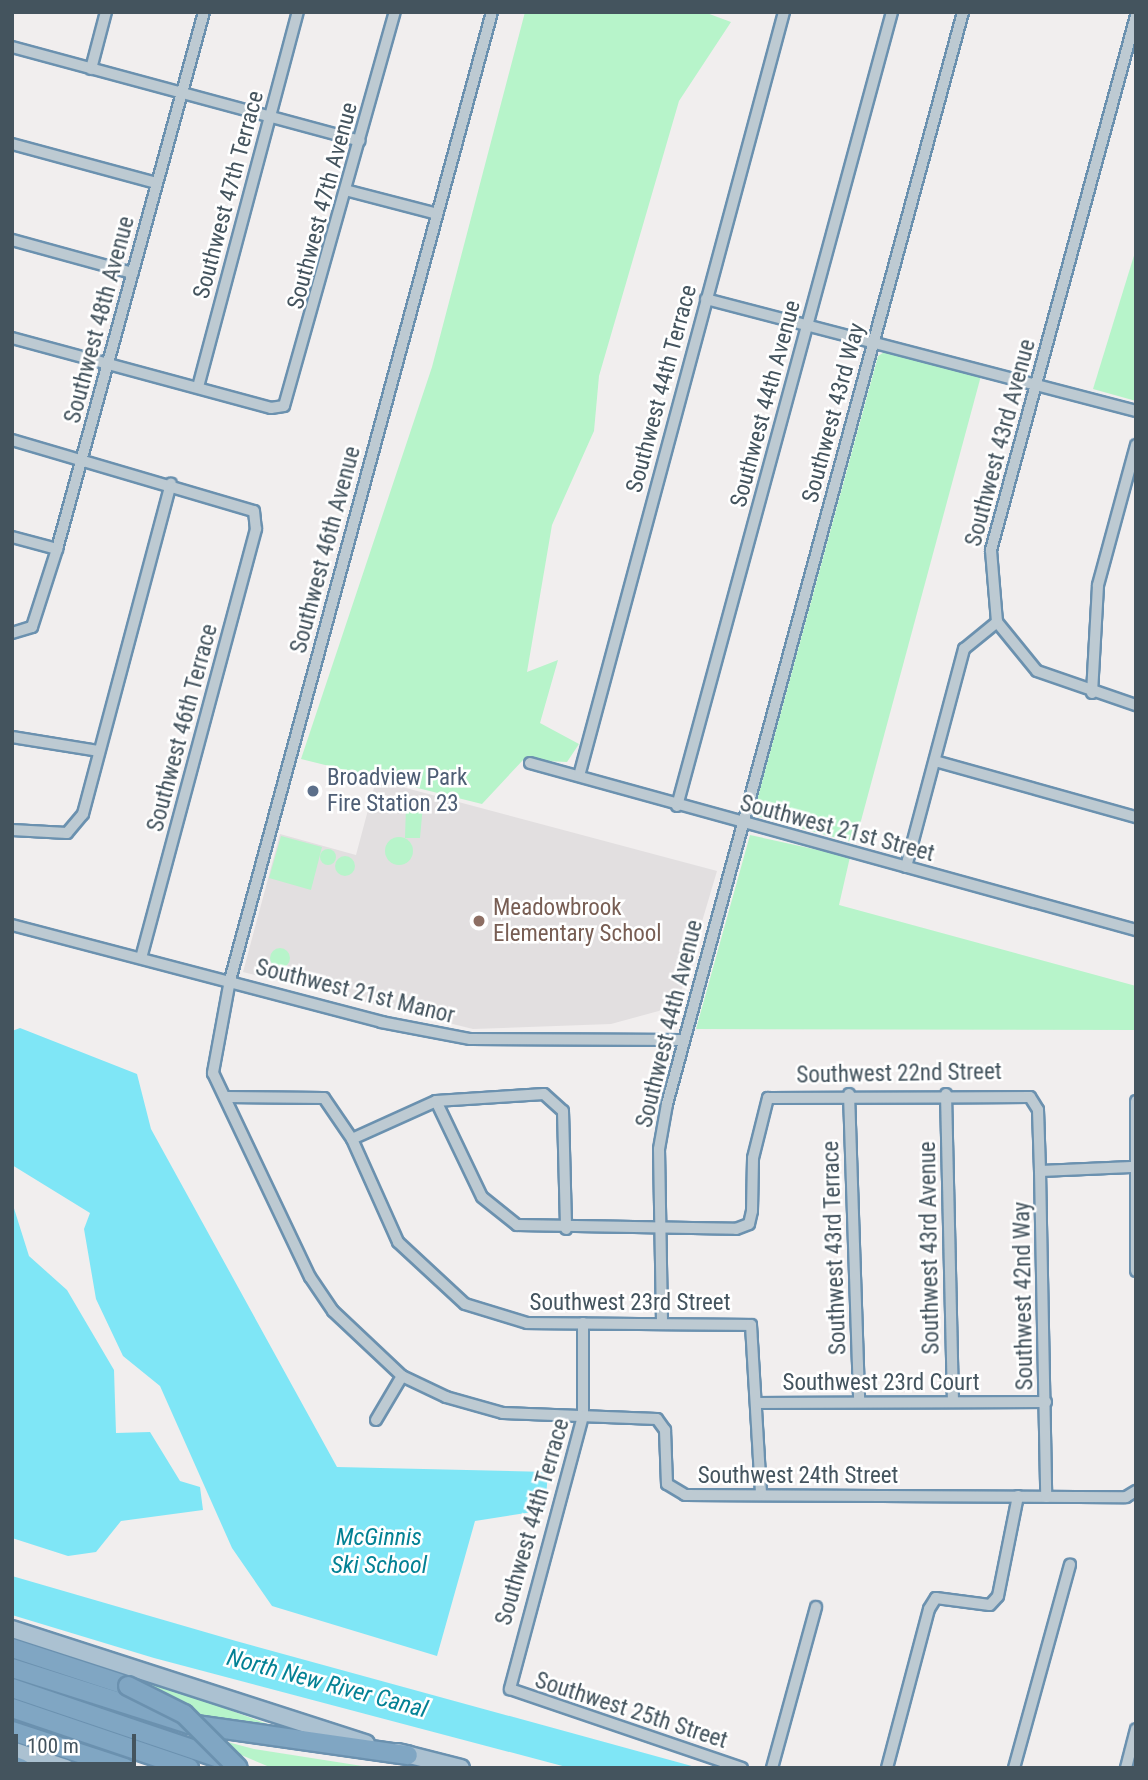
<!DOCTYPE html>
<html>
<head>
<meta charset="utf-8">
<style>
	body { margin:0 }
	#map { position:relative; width:1148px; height:1780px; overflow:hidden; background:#f1eeee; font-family:"Roboto Condensed",sans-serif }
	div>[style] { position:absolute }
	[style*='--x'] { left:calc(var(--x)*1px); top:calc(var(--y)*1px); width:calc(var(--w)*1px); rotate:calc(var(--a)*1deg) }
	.education>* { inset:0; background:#e2dfe0 }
	.green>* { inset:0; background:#b7f4ca }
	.round { border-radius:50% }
	.water>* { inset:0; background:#7fe6f6 }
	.roads { filter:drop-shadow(2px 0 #6b91af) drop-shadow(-2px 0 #6b91af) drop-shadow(0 2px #6b91af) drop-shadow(0 -2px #6b91af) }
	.street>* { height:10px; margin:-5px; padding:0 5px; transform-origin:5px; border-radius:5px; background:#bdcad2 }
	.primary>* { height:16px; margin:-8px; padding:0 8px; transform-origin:8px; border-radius:8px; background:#abc1d1 }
	.highway>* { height:18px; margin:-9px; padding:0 9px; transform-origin:9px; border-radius:9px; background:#80a6c3 }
	.bridges { filter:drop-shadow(2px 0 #6b91af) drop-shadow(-2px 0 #6b91af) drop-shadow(0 2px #6b91af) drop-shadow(0 -2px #6b91af) }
	.highway-bridge>* { height:18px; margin:-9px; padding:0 9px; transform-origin:9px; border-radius:9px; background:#80a6c3 }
	.dots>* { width:19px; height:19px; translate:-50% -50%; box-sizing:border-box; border:4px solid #fff; border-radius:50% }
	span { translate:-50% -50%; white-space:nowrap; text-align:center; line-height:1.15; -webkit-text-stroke:5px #fff; paint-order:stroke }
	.street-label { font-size:23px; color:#44545e }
	.service-label { font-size:23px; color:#4e5e75 }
	.left { translate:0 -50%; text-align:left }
	.education-label { font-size:23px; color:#785e54 }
	.water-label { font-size:24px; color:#038194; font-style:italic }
	.frame { position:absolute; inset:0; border:14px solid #44545e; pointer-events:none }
	.scale { position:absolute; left:14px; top:1734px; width:122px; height:32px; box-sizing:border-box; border:4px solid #44545e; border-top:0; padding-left:9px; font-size:21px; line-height:24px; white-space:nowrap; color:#44545e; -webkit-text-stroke:5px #fff; paint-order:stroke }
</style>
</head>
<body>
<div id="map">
	<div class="education">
		<div style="clip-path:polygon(376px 780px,717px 871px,677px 1006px,611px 1024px,473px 1029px,243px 972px,280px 834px,356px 855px)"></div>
	</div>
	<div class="green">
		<div style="clip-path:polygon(525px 12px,704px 12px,731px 22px,679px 101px,599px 376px,594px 431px,552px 525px,527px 672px,558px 660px,540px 723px,579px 744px,567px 762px,523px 760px,482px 804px,301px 759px,432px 367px)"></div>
		<div style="clip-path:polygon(1136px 249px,1136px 401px,1093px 389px)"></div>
		<div style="clip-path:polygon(886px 351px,982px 372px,855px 843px,753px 815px,878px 356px)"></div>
		<div style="clip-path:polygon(406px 805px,423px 805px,420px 838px,405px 838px)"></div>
		<div style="clip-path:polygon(750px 835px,850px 857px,839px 905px,1136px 986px,1136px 1030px,696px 1029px)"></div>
		<div style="clip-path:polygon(281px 836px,322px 847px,311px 890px,269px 878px)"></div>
		<div class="round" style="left:385px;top:837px;width:28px;height:28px"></div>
		<div class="round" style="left:320px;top:849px;width:16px;height:16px"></div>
		<div class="round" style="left:335px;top:856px;width:20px;height:20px"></div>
		<div class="round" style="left:270px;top:948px;width:20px;height:20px"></div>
		<div style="clip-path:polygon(116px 1671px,149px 1680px,284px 1730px,202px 1717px)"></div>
		<div style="clip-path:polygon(182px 1730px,254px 1749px,375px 1768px,272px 1768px)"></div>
	</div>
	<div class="water">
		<div style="clip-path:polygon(20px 1028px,137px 1074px,151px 1129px,337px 1467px,548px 1472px,545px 1510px,475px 1521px,437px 1656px,272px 1606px,232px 1548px,160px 1386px,123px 1356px,96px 1299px,84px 1229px,90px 1213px,12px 1165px,12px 1031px)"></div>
		<div style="clip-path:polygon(12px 1202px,29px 1256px,67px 1290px,114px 1370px,116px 1433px,150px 1432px,180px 1481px,200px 1487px,203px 1510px,121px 1521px,96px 1552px,68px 1556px,12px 1538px)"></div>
		<div style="clip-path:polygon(12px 1576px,236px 1641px,699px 1768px,570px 1768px,154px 1658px,12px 1615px)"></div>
	</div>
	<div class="roads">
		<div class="street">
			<div style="--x:492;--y:12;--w:1003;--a:105.14"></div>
			<div style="--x:230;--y:980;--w:95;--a:100.4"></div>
			<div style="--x:213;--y:1073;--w:226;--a:64.6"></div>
			<div style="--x:310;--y:1277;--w:41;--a:55.9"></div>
			<div style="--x:333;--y:1311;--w:95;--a:43.3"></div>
			<div style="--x:402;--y:1376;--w:49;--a:25.5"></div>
			<div style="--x:446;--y:1397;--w:59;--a:15.7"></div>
			<div style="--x:503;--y:1413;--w:154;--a:2.2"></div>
			<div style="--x:657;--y:1419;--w:14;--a:54"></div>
			<div style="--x:665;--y:1430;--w:54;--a:87.9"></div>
			<div style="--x:667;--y:1484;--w:21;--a:31"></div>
			<div style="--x:685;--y:1495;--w:441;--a:0.3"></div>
			<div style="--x:1126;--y:1497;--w:12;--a:-31"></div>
			<div style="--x:12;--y:47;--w:360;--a:15.1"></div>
			<div style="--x:91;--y:69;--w:59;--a:-75.3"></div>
			<div style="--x:12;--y:144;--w:150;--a:15.1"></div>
			<div style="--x:349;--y:191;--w:91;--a:14.6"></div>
			<div style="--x:12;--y:240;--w:125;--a:15.3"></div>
			<div style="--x:706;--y:299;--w:444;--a:14.6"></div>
			<div style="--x:12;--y:338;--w:268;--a:15.1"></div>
			<div style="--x:271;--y:408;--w:13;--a:-9"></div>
			<div style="--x:284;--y:406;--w:409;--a:-74.3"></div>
			<div style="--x:198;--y:387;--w:388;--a:-75.1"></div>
			<div style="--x:12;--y:440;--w:252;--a:16.4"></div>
			<div style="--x:254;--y:511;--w:18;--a:84"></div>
			<div style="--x:256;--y:529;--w:441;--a:105"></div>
			<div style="--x:12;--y:537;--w:47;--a:14.9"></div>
			<div style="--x:997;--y:622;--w:63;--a:50.8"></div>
			<div style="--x:1037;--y:671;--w:105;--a:19"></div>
			<div style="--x:12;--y:633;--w:21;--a:-17"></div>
			<div style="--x:32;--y:627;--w:82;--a:-72.2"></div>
			<div style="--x:57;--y:549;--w:557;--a:-74.69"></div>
			<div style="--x:1092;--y:693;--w:108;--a:-86.8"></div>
			<div style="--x:1098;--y:585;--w:145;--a:-74.8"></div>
			<div style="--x:12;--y:737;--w:87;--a:9.2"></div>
			<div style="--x:935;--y:761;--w:209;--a:15.6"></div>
			<div style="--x:530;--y:763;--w:629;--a:15.41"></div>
			<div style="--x:579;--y:776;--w:791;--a:-74.98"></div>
			<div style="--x:677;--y:806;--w:823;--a:-74.85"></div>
			<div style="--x:12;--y:830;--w:55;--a:3.1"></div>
			<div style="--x:67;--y:833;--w:25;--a:-50"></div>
			<div style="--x:83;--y:814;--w:342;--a:-75.1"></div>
			<div style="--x:906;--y:867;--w:226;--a:-75.1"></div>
			<div style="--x:964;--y:649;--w:43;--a:-39.3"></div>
			<div style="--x:997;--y:622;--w:72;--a:-94.8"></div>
			<div style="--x:991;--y:550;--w:553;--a:-74.81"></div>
			<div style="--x:12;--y:925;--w:382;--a:14.7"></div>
			<div style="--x:381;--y:1022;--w:91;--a:10.8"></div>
			<div style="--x:470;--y:1039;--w:212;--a:0.3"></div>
			<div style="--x:849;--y:1094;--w:306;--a:88.1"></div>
			<div style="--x:946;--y:1094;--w:307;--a:88.7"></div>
			<div style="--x:226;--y:1097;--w:98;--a:0.6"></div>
			<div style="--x:324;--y:1098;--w:50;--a:55.7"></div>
			<div style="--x:352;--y:1139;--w:113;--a:65.9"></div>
			<div style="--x:398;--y:1242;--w:91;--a:42.8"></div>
			<div style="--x:465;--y:1304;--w:65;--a:17"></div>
			<div style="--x:527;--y:1323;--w:224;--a:0.5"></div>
			<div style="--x:751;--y:1325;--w:169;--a:86.6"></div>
			<div style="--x:436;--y:1101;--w:106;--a:64.4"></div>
			<div style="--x:482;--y:1197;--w:45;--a:38.7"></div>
			<div style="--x:517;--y:1225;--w:219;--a:1"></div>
			<div style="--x:736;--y:1229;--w:14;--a:-21"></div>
			<div style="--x:749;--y:1224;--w:13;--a:-77"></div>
			<div style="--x:752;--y:1211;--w:53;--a:-88.9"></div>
			<div style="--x:753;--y:1158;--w:62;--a:-76"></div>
			<div style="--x:768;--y:1098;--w:262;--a:-0.2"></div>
			<div style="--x:1030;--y:1097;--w:15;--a:58"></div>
			<div style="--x:1038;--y:1110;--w:61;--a:88.1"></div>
			<div style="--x:1040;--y:1171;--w:326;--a:88.9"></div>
			<div style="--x:1136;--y:1101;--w:170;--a:90"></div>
			<div style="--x:352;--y:1139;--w:92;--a:-24.3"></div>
			<div style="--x:436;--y:1101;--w:108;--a:-3.7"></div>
			<div style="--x:544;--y:1094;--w:25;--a:42"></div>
			<div style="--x:563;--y:1111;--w:118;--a:88.5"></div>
			<div style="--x:1040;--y:1171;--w:92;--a:-2.5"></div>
			<div style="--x:662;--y:1321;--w:172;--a:-91"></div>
			<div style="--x:659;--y:1149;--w:46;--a:-79.9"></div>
			<div style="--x:667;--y:1104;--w:1131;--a:-74.83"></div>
			<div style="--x:583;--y:1323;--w:93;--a:90"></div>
			<div style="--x:583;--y:1416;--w:283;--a:105"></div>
			<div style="--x:510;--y:1689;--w:245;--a:18.8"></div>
			<div style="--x:759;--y:1403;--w:287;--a:-0.2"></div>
			<div style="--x:376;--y:1420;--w:51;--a:-59.4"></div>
			<div style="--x:772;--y:1768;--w:167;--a:-74.7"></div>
			<div style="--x:887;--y:1768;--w:164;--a:-75.2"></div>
			<div style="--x:929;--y:1609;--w:13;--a:-58"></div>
			<div style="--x:936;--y:1598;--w:54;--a:7.4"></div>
			<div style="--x:990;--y:1605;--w:12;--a:-48"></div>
			<div style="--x:998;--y:1596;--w:102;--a:-78.7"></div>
			<div style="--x:1014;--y:1768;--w:211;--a:-74.6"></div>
			<div style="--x:1126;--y:1768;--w:40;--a:-75.6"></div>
		</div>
		<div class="primary">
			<div style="--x:12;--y:1629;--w:372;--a:17.9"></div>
			<div style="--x:12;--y:1750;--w:57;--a:18.4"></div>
			<div style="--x:398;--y:1752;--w:65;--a:14.3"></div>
		</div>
		<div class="highway">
			<div style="--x:12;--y:1648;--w:122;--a:18.1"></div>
			<div style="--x:12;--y:1668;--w:186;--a:17.6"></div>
			<div style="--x:189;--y:1724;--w:221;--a:8.1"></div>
			<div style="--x:12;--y:1688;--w:233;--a:18.7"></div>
			<div style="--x:12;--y:1708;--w:187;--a:18.7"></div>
			<div style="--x:12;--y:1731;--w:119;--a:18.1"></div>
			<div style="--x:12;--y:1765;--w:9;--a:21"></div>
		</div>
	</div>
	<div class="bridges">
		<div class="highway-bridge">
			<div style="--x:128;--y:1686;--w:63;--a:26.6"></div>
			<div style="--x:184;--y:1714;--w:76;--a:45"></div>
		</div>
	</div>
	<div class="dots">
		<div style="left:313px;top:791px;background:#5c6f8a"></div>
		<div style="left:479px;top:921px;background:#8d6e63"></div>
	</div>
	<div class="street-label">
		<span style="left:229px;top:195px;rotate:-75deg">Southwest 47th Terrace</span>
		<span style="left:323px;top:206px;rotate:-75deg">Southwest 47th Avenue</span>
		<span style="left:100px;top:320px;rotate:-75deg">Southwest 48th Avenue</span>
		<span style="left:662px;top:389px;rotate:-75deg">Southwest 44th Terrace</span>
		<span style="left:766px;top:404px;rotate:-75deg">Southwest 44th Avenue</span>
		<span style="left:834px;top:413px;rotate:-75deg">Southwest 43rd Way</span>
		<span style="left:1001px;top:443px;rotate:-75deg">Southwest 43rd Avenue</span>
		<span style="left:326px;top:550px;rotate:-75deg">Southwest 46th Avenue</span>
		<span style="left:183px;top:728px;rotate:-75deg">Southwest 46th Terrace</span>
		<span style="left:837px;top:829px;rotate:15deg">Southwest 21st Street</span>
		<span style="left:355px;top:992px;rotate:14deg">Southwest 21st Manor</span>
		<span style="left:670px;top:1024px;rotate:-76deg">Southwest 44th Avenue</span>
		<span style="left:899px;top:1074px;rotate:-1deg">Southwest 22nd Street</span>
		<span style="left:835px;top:1248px;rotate:-92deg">Southwest 43rd Terrace</span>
		<span style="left:930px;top:1248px;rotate:-91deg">Southwest 43rd Avenue</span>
		<span style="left:1024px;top:1296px;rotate:-91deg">Southwest 42nd Way</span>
		<span style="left:630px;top:1303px">Southwest 23rd Street</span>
		<span style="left:881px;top:1383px">Southwest 23rd Court</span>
		<span style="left:798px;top:1476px">Southwest 24th Street</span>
		<span style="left:533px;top:1522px;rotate:-74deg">Southwest 44th Terrace</span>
		<span style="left:631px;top:1711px;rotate:18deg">Southwest 25th Street</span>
	</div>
	<div class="service-label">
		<span class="left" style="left:327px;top:791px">Broadview Park<br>Fire Station 23</span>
	</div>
	<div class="education-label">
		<span class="left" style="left:493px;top:921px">Meadowbrook<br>Elementary School</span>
	</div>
	<div class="water-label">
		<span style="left:379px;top:1552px">McGinnis<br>Ski School</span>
		<span style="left:327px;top:1684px;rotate:15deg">North New River Canal</span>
	</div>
	<div class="frame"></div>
	<div class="scale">100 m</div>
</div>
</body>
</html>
